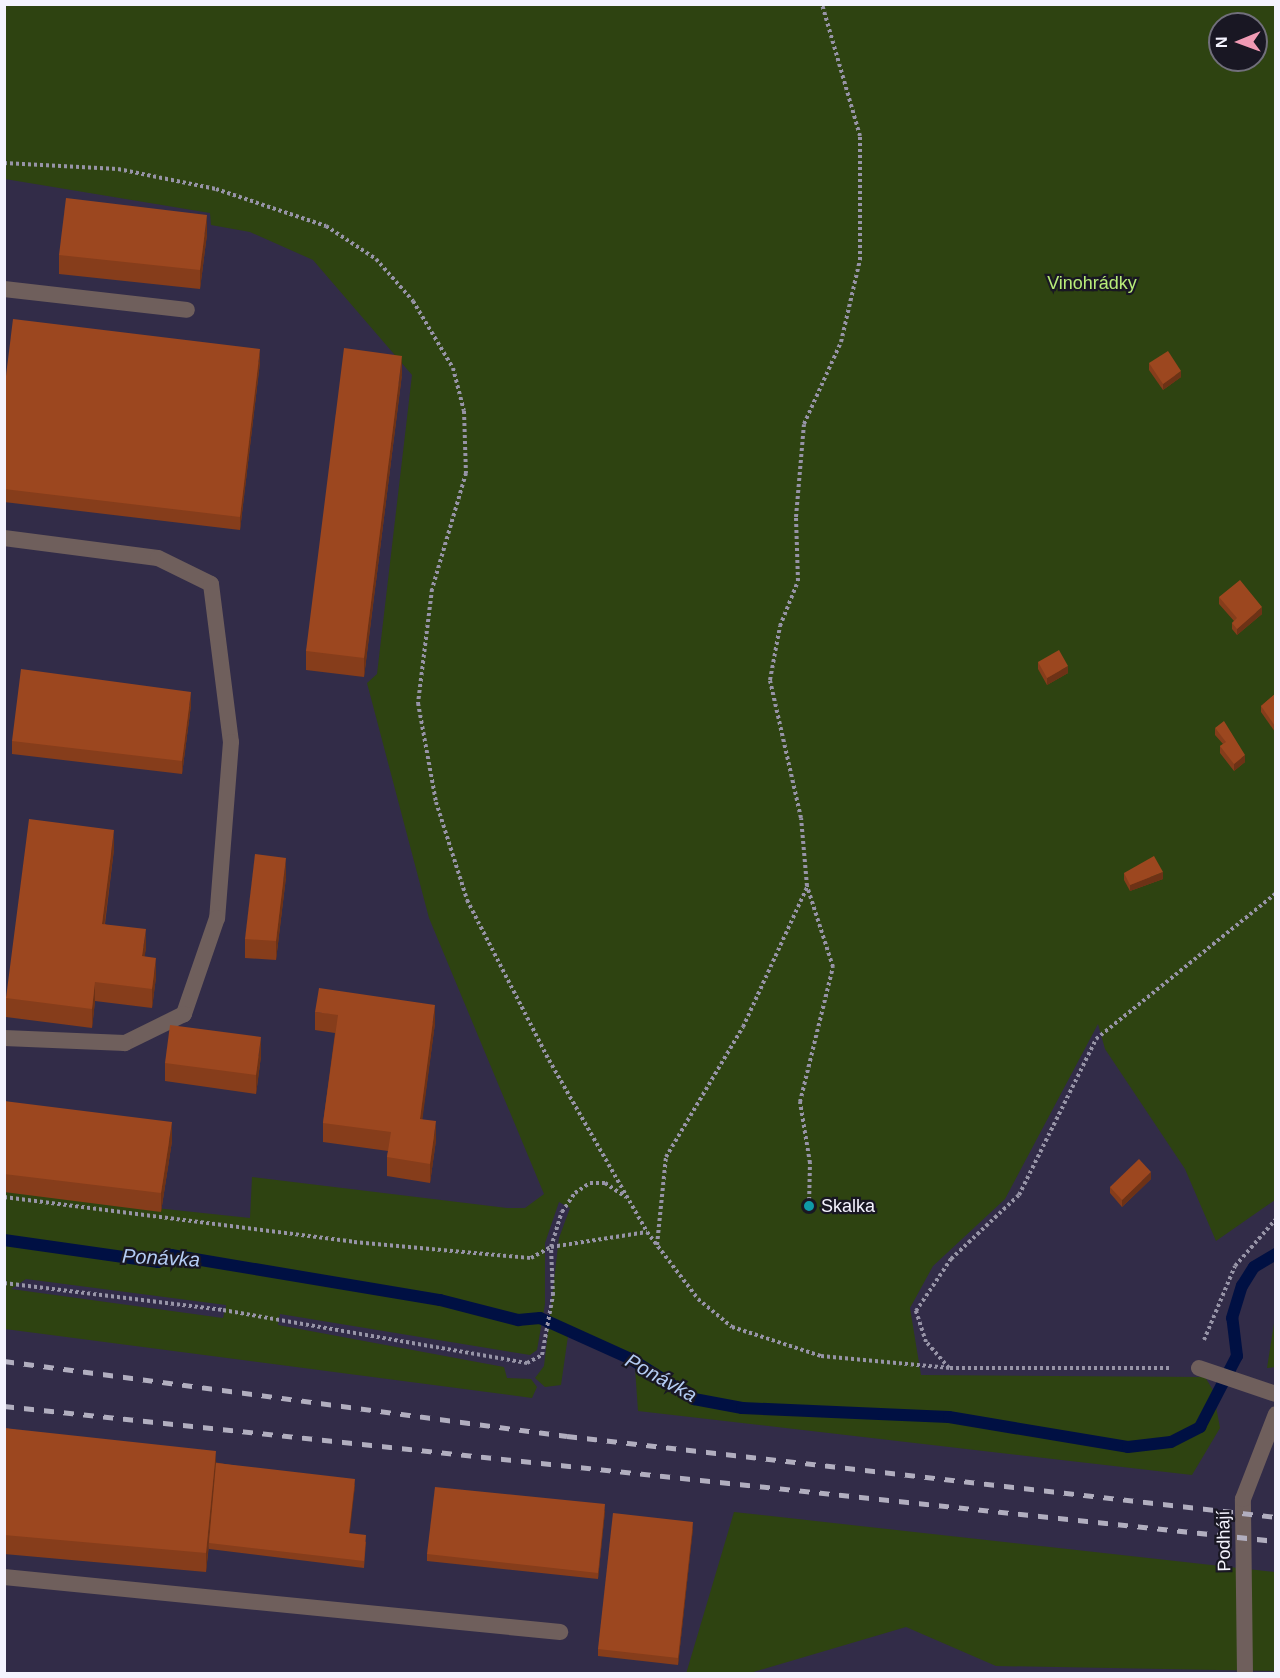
<!DOCTYPE html>
<html>
<head>
<meta charset="utf-8">
<style>
	body { margin:0 }
	#map { position:relative; width:1280px; height:1678px; overflow:hidden; background:#322c48; font-family:Arial,sans-serif }
	div>[style] { position:absolute }
	[style*='--x'] { left:calc(var(--x)*1px); top:calc(var(--y)*1px); width:calc(var(--w)*1px); rotate:calc(var(--a)*1deg) }
	.green>* { inset:0; background:#2e4311 }
	.stream>* { height:12px; margin:-6px; padding:0 6px; transform-origin:6px; border-radius:6px; background:#001043 }
	.path>* { height:4px; margin-top:-2px; transform-origin:0; background:repeating-linear-gradient(90deg,#9794a7 0 3px,transparent 0 6px) }
	.service>* { height:16px; margin:-8px; padding:0 8px; transform-origin:8px; border-radius:8px; background:#6f5f5c }
	.rail>* { height:4.5px; margin-top:-2.25px; transform-origin:0; background:repeating-linear-gradient(90deg,#b1aebf 0 10px,transparent 0 20px) }
	.wall>* { inset:0; background:#863d1b }
	.shaded-wall>* { inset:0; background:#6d3216 }
	.building>* { inset:0; background:#9c471f }
	.dots>* { width:16px; height:16px; translate:-50% -50%; box-sizing:border-box; border:3px solid #191723; border-radius:50% }
	span { translate:-50% -50%; white-space:nowrap; text-align:center; line-height:1.15; -webkit-text-stroke:4.5px #191723; paint-order:stroke }
	.park-label { font-size:18px; color:#b8ec79 }
	.poi-label { font-size:18px; color:#f4f3fe }
	.left { translate:0 -50%; text-align:left }
	.street-label { font-size:18px; color:#f4f3fe }
	.water-label { font-size:20px; color:#b4ccf4; font-style:italic }
	.frame { position:absolute; inset:0; border:6px solid #f4f3fe; pointer-events:none }
	.north { position:absolute; left:1208px; top:12px; width:60px; height:60px; box-sizing:border-box; background:#191723; border:2px solid #716f7b; border-radius:50%; rotate:269deg; font-size:16px; font-weight:700; line-height:24px; text-align:center; color:#f4f3fe }
	.north::after { content:''; display:block; margin:auto; width:21px; height:27px; background:#f09ab4; clip-path:polygon(50% 0,100% 100%,50% 72%,0 100%) }
</style>
</head>
<body>
<div id="map">
	<div class="green">
		<div style="clip-path:polygon(evenodd,5px 5px,1275px 5px,1275px 1200px,1216px 1241px,1185px 1169px,1105px 1049px,1098px 1024px,1005px 1199px,933px 1266px,910px 1308px,921px 1375px,1205px 1377px,1213px 1390px,1220px 1428px,1192px 1475px,638px 1411px,634px 1354px,569px 1329px,561px 1385px,545px 1387px,535px 1378px,544px 1366px,559px 1238px,570px 1208px,559px 1202px,545px 1243px,545px 1304px,537px 1350px,530px 1355px,280px 1314px,278px 1325px,504px 1367px,507px 1378px,531px 1379px,537px 1387px,532px 1398px,5px 1329px,5px 1192px,250px 1218px,252px 1177px,507px 1208px,525px 1208px,544px 1194px,429px 918px,367px 683px,377px 674px,412px 375px,313px 260px,250px 232px,211px 225px,210px 213px,5px 179px,5px 5px,1220px 24px,1256px 24px,1256px 60px,1220px 60px,1220px 24px,5px 5px,26px 1279px,226px 1305px,226px 1306px,223px 1318px,11px 1289px,26px 1279px)"></div>
		<div style="clip-path:polygon(1275px 1317px,1275px 1367px,1267px 1368px)"></div>
		<div style="clip-path:polygon(734px 1512px,1275px 1572px,1275px 1671px,996px 1666px,906px 1627px,750px 1673px,686px 1674px)"></div>
	</div>
	<div class="stream">
		<div style="--x:4;--y:1240;--w:156;--a:8.1"></div>
		<div style="--x:158;--y:1262;--w:15;--a:-28"></div>
		<div style="--x:171;--y:1255;--w:273;--a:9.5"></div>
		<div style="--x:440;--y:1300;--w:81;--a:14.4"></div>
		<div style="--x:518;--y:1320;--w:22;--a:-5"></div>
		<div style="--x:540;--y:1318;--w:100;--a:24.3"></div>
		<div style="--x:631;--y:1359;--w:75;--a:32.4"></div>
		<div style="--x:694;--y:1399;--w:49;--a:10.6"></div>
		<div style="--x:742;--y:1408;--w:207;--a:2.5"></div>
		<div style="--x:949;--y:1417;--w:181;--a:9.5"></div>
		<div style="--x:1128;--y:1447;--w:43;--a:-6.6"></div>
		<div style="--x:1171;--y:1442;--w:33;--a:-27"></div>
		<div style="--x:1200;--y:1427;--w:80;--a:-62.5"></div>
		<div style="--x:1237;--y:1356;--w:38;--a:-97"></div>
		<div style="--x:1232;--y:1318;--w:34;--a:-73"></div>
		<div style="--x:1242;--y:1286;--w:22;--a:-58"></div>
		<div style="--x:1254;--y:1267;--w:26;--a:-31"></div>
	</div>
	<div class="path">
		<div style="--x:4;--y:163;--w:114;--a:3"></div>
		<div style="--x:118;--y:169;--w:100;--a:11.5"></div>
		<div style="--x:216;--y:189;--w:116;--a:18.6"></div>
		<div style="--x:326;--y:226;--w:60;--a:33.4"></div>
		<div style="--x:376;--y:259;--w:56;--a:48.6"></div>
		<div style="--x:413;--y:301;--w:78;--a:59.2"></div>
		<div style="--x:453;--y:368;--w:44;--a:75.7"></div>
		<div style="--x:464;--y:411;--w:62;--a:88.2"></div>
		<div style="--x:466;--y:473;--w:121;--a:106.3"></div>
		<div style="--x:432;--y:589;--w:115;--a:97"></div>
		<div style="--x:418;--y:703;--w:101;--a:79.7"></div>
		<div style="--x:436;--y:802;--w:103;--a:72.4"></div>
		<div style="--x:467;--y:900;--w:180;--a:62.9"></div>
		<div style="--x:549;--y:1060;--w:198;--a:60.3"></div>
		<div style="--x:647;--y:1232;--w:84;--a:52.7"></div>
		<div style="--x:698;--y:1299;--w:44;--a:39.5"></div>
		<div style="--x:732;--y:1327;--w:94;--a:18"></div>
		<div style="--x:821;--y:1356;--w:130;--a:5.3"></div>
		<div style="--x:950;--y:1368;--w:222;--a:0"></div>
		<div style="--x:4;--y:1197;--w:353;--a:7.3"></div>
		<div style="--x:354;--y:1242;--w:178;--a:5.2"></div>
		<div style="--x:531;--y:1258;--w:23;--a:-29"></div>
		<div style="--x:551;--y:1247;--w:97;--a:-8.9"></div>
		<div style="--x:809;--y:1206;--w:43;--a:-88.7"></div>
		<div style="--x:810;--y:1163;--w:62;--a:-99.3"></div>
		<div style="--x:800;--y:1102;--w:139;--a:-76.3"></div>
		<div style="--x:833;--y:967;--w:85;--a:-107.8"></div>
		<div style="--x:807;--y:886;--w:68;--a:-95"></div>
		<div style="--x:801;--y:818;--w:141;--a:-102.7"></div>
		<div style="--x:770;--y:680;--w:55;--a:-79.5"></div>
		<div style="--x:780;--y:626;--w:48;--a:-68.2"></div>
		<div style="--x:798;--y:581;--w:64;--a:-91.8"></div>
		<div style="--x:796;--y:517;--w:93;--a:-85.1"></div>
		<div style="--x:804;--y:424;--w:90;--a:-65.7"></div>
		<div style="--x:841;--y:342;--w:84;--a:-77"></div>
		<div style="--x:860;--y:260;--w:124;--a:-90"></div>
		<div style="--x:860;--y:136;--w:137;--a:-106.1"></div>
		<div style="--x:657;--y:1245;--w:88;--a:-84.2"></div>
		<div style="--x:666;--y:1157;--w:151;--a:-59.4"></div>
		<div style="--x:743;--y:1027;--w:154;--a:-65.4"></div>
		<div style="--x:4;--y:1283;--w:221;--a:7"></div>
		<div style="--x:223;--y:1310;--w:309;--a:9.9"></div>
		<div style="--x:527;--y:1363;--w:17;--a:-28"></div>
		<div style="--x:542;--y:1355;--w:61;--a:-79.6"></div>
		<div style="--x:553;--y:1295;--w:48;--a:-92.4"></div>
		<div style="--x:551;--y:1247;--w:37;--a:-73"></div>
		<div style="--x:562;--y:1212;--w:23;--a:-56"></div>
		<div style="--x:575;--y:1193;--w:18;--a:-34"></div>
		<div style="--x:590;--y:1183;--w:15;--a:0"></div>
		<div style="--x:605;--y:1183;--w:25;--a:34"></div>
		<div style="--x:1204;--y:1340;--w:80;--a:-67.3"></div>
		<div style="--x:1235;--y:1266;--w:62;--a:-48.9"></div>
		<div style="--x:949;--y:1368;--w:35;--a:-131"></div>
		<div style="--x:926;--y:1342;--w:33;--a:-108"></div>
		<div style="--x:916;--y:1311;--w:63;--a:-56.1"></div>
		<div style="--x:951;--y:1259;--w:93;--a:-43.3"></div>
		<div style="--x:1019;--y:1195;--w:174;--a:-63.7"></div>
		<div style="--x:1096;--y:1039;--w:232;--a:-39"></div>
	</div>
	<div class="service">
		<div style="--x:4;--y:289;--w:184;--a:6.5"></div>
		<div style="--x:4;--y:538;--w:155;--a:7.4"></div>
		<div style="--x:158;--y:558;--w:59;--a:26.1"></div>
		<div style="--x:211;--y:584;--w:159;--a:82.8"></div>
		<div style="--x:231;--y:742;--w:177;--a:94.5"></div>
		<div style="--x:217;--y:918;--w:102;--a:109"></div>
		<div style="--x:184;--y:1014;--w:66;--a:153.8"></div>
		<div style="--x:125;--y:1043;--w:121;--a:-177.6"></div>
		<div style="--x:1199;--y:1368;--w:81;--a:18.7"></div>
		<div style="--x:4;--y:1577;--w:559;--a:5.65"></div>
		<div style="--x:1245;--y:1674;--w:175;--a:-90.7"></div>
		<div style="--x:1243;--y:1499;--w:91;--a:-68.8"></div>
	</div>
	<div class="rail">
		<div style="--x:4;--y:1361;--w:568;--a:7.59"></div>
		<div style="--x:567;--y:1436;--w:714;--a:6.52"></div>
		<div style="--x:4;--y:1406;--w:1279;--a:6.06"></div>
	</div>
	<div class="wall">
		<div style="clip-path:polygon(207px 234px,200px 289px,59px 274px,59px 255px)"></div>
		<div style="clip-path:polygon(260px 362px,240px 530px,4px 502px,4px 392px)"></div>
		<div style="clip-path:polygon(1149px 363px,1181px 377px,1163px 390px,1149px 370px)"></div>
		<div style="clip-path:polygon(402px 374px,364px 677px,306px 670px,306px 651px)"></div>
		<div style="clip-path:polygon(1219px 597px,1262px 614px,1237px 635px,1232px 629px,1232px 623px,1234px 621px,1219px 604px)"></div>
		<div style="clip-path:polygon(1038px 662px,1068px 673px,1047px 685px,1038px 669px)"></div>
		<div style="clip-path:polygon(1275px 694px,1275px 732px,1261px 712px,1261px 706px)"></div>
		<div style="clip-path:polygon(191px 705px,182px 774px,12px 754px,12px 741px)"></div>
		<div style="clip-path:polygon(1215px 728px,1245px 762px,1234px 771px,1220px 753px,1220px 746px,1223px 744px,1215px 735px)"></div>
		<div style="clip-path:polygon(114px 849px,105px 924px,146px 948px,144px 957px,156px 977px,152px 1008px,95px 1001px,92px 1028px,6px 1017px,6px 998px)"></div>
		<div style="clip-path:polygon(1124px 873px,1163px 879px,1130px 891px,1124px 880px)"></div>
		<div style="clip-path:polygon(286px 877px,276px 960px,245px 958px,245px 939px)"></div>
		<div style="clip-path:polygon(315px 1012px,435px 1023px,422px 1119px,436px 1140px,430px 1183px,387px 1176px,387px 1157px,388px 1151px,323px 1142px,323px 1123px,335px 1033px,315px 1030px)"></div>
		<div style="clip-path:polygon(261px 1056px,256px 1094px,165px 1081px,165px 1063px)"></div>
		<div style="clip-path:polygon(4px 1101px,172px 1141px,161px 1212px,4px 1192px)"></div>
		<div style="clip-path:polygon(1151px 1179px,1122px 1207px,1110px 1193px,1110px 1187px)"></div>
		<div style="clip-path:polygon(4px 1428px,355px 1485px,349px 1533px,366px 1542px,364px 1568px,209px 1549px,209px 1545px,206px 1572px,4px 1554px)"></div>
		<div style="clip-path:polygon(605px 1511px,598px 1579px,427px 1561px,427px 1554px)"></div>
		<div style="clip-path:polygon(693px 1528px,678px 1665px,598px 1656px,598px 1649px)"></div>
	</div>
	<div class="shaded-wall">
		<div style="clip-path:polygon(207px 215px,207px 234px,200px 289px,200px 270px)"></div>
		<div style="clip-path:polygon(260px 349px,260px 362px,240px 530px,240px 517px)"></div>
		<div style="clip-path:polygon(402px 356px,402px 374px,364px 677px,364px 658px)"></div>
		<div style="clip-path:polygon(1181px 371px,1181px 377px,1163px 390px,1163px 384px)"></div>
		<div style="clip-path:polygon(1262px 607px,1262px 614px,1237px 635px,1237px 629px)"></div>
		<div style="clip-path:polygon(1068px 666px,1068px 673px,1047px 685px,1047px 678px)"></div>
		<div style="clip-path:polygon(191px 692px,191px 705px,182px 774px,182px 761px)"></div>
		<div style="clip-path:polygon(1245px 755px,1245px 762px,1234px 771px,1234px 764px)"></div>
		<div style="clip-path:polygon(114px 830px,114px 849px,102px 943px,102px 924px)"></div>
		<div style="clip-path:polygon(286px 858px,286px 877px,276px 960px,276px 941px)"></div>
		<div style="clip-path:polygon(1163px 872px,1163px 879px,1130px 891px,1130px 885px)"></div>
		<div style="clip-path:polygon(146px 929px,146px 948px,142px 975px,142px 956px)"></div>
		<div style="clip-path:polygon(156px 958px,156px 977px,152px 1008px,152px 989px)"></div>
		<div style="clip-path:polygon(95px 982px,95px 1001px,92px 1028px,92px 1009px)"></div>
		<div style="clip-path:polygon(435px 1005px,435px 1023px,420px 1138px,420px 1119px)"></div>
		<div style="clip-path:polygon(261px 1037px,261px 1056px,256px 1094px,256px 1075px)"></div>
		<div style="clip-path:polygon(436px 1121px,436px 1140px,430px 1183px,430px 1164px)"></div>
		<div style="clip-path:polygon(172px 1122px,172px 1141px,161px 1212px,161px 1193px)"></div>
		<div style="clip-path:polygon(1151px 1172px,1151px 1179px,1122px 1207px,1122px 1200px)"></div>
		<div style="clip-path:polygon(216px 1451px,216px 1470px,206px 1572px,206px 1553px)"></div>
		<div style="clip-path:polygon(355px 1479px,355px 1485px,349px 1540px,349px 1533px)"></div>
		<div style="clip-path:polygon(605px 1504px,605px 1511px,598px 1579px,598px 1573px)"></div>
		<div style="clip-path:polygon(693px 1522px,693px 1528px,678px 1665px,678px 1658px)"></div>
	</div>
	<div class="building">
		<div style="clip-path:polygon(66px 198px,207px 215px,200px 270px,59px 255px)"></div>
		<div style="clip-path:polygon(13px 319px,260px 349px,240px 517px,4px 489px,4px 392px)"></div>
		<div style="clip-path:polygon(344px 348px,402px 356px,364px 658px,306px 651px)"></div>
		<div style="clip-path:polygon(1168px 351px,1181px 371px,1163px 384px,1149px 363px)"></div>
		<div style="clip-path:polygon(1240px 580px,1262px 607px,1237px 629px,1232px 623px,1237px 618px,1219px 597px)"></div>
		<div style="clip-path:polygon(1059px 650px,1068px 666px,1047px 678px,1038px 662px)"></div>
		<div style="clip-path:polygon(21px 669px,191px 692px,182px 761px,12px 741px)"></div>
		<div style="clip-path:polygon(1275px 694px,1275px 726px,1261px 706px)"></div>
		<div style="clip-path:polygon(1224px 721px,1245px 755px,1234px 764px,1220px 746px,1226px 742px,1215px 728px)"></div>
		<div style="clip-path:polygon(29px 819px,114px 830px,102px 924px,146px 929px,142px 956px,156px 958px,152px 989px,95px 982px,92px 1009px,6px 998px)"></div>
		<div style="clip-path:polygon(255px 854px,286px 858px,276px 941px,245px 939px)"></div>
		<div style="clip-path:polygon(1154px 856px,1163px 872px,1130px 885px,1124px 873px)"></div>
		<div style="clip-path:polygon(319px 988px,435px 1005px,420px 1119px,436px 1121px,430px 1164px,387px 1157px,391px 1132px,323px 1123px,338px 1015px,315px 1012px)"></div>
		<div style="clip-path:polygon(170px 1025px,261px 1037px,256px 1075px,165px 1063px)"></div>
		<div style="clip-path:polygon(4px 1101px,172px 1122px,161px 1193px,4px 1174px)"></div>
		<div style="clip-path:polygon(1139px 1159px,1151px 1172px,1122px 1200px,1110px 1187px)"></div>
		<div style="clip-path:polygon(4px 1428px,216px 1451px,206px 1553px,4px 1535px)"></div>
		<div style="clip-path:polygon(216px 1463px,355px 1479px,349px 1533px,366px 1535px,364px 1561px,209px 1543px)"></div>
		<div style="clip-path:polygon(435px 1487px,605px 1504px,598px 1573px,427px 1554px)"></div>
		<div style="clip-path:polygon(613px 1513px,693px 1522px,678px 1658px,598px 1649px)"></div>
	</div>
	<div class="dots">
		<div style="left:809px;top:1206px;background:#0f9aa8"></div>
	</div>
	<div class="park-label">
		<span style="left:1092px;top:283px">Vinohrádky</span>
	</div>
	<div class="poi-label">
		<span class="left" style="left:821px;top:1206px">Skalka</span>
	</div>
	<div class="street-label">
		<span style="left:1224px;top:1541px;rotate:-91deg">Podhájí</span>
	</div>
	<div class="water-label">
		<span style="left:161px;top:1258px;rotate:3deg">Ponávka</span>
		<span style="left:661px;top:1378px;rotate:29deg">Ponávka</span>
	</div>
	<div class="frame"></div>
	<div class="north">N</div>
</div>
</body>
</html>
